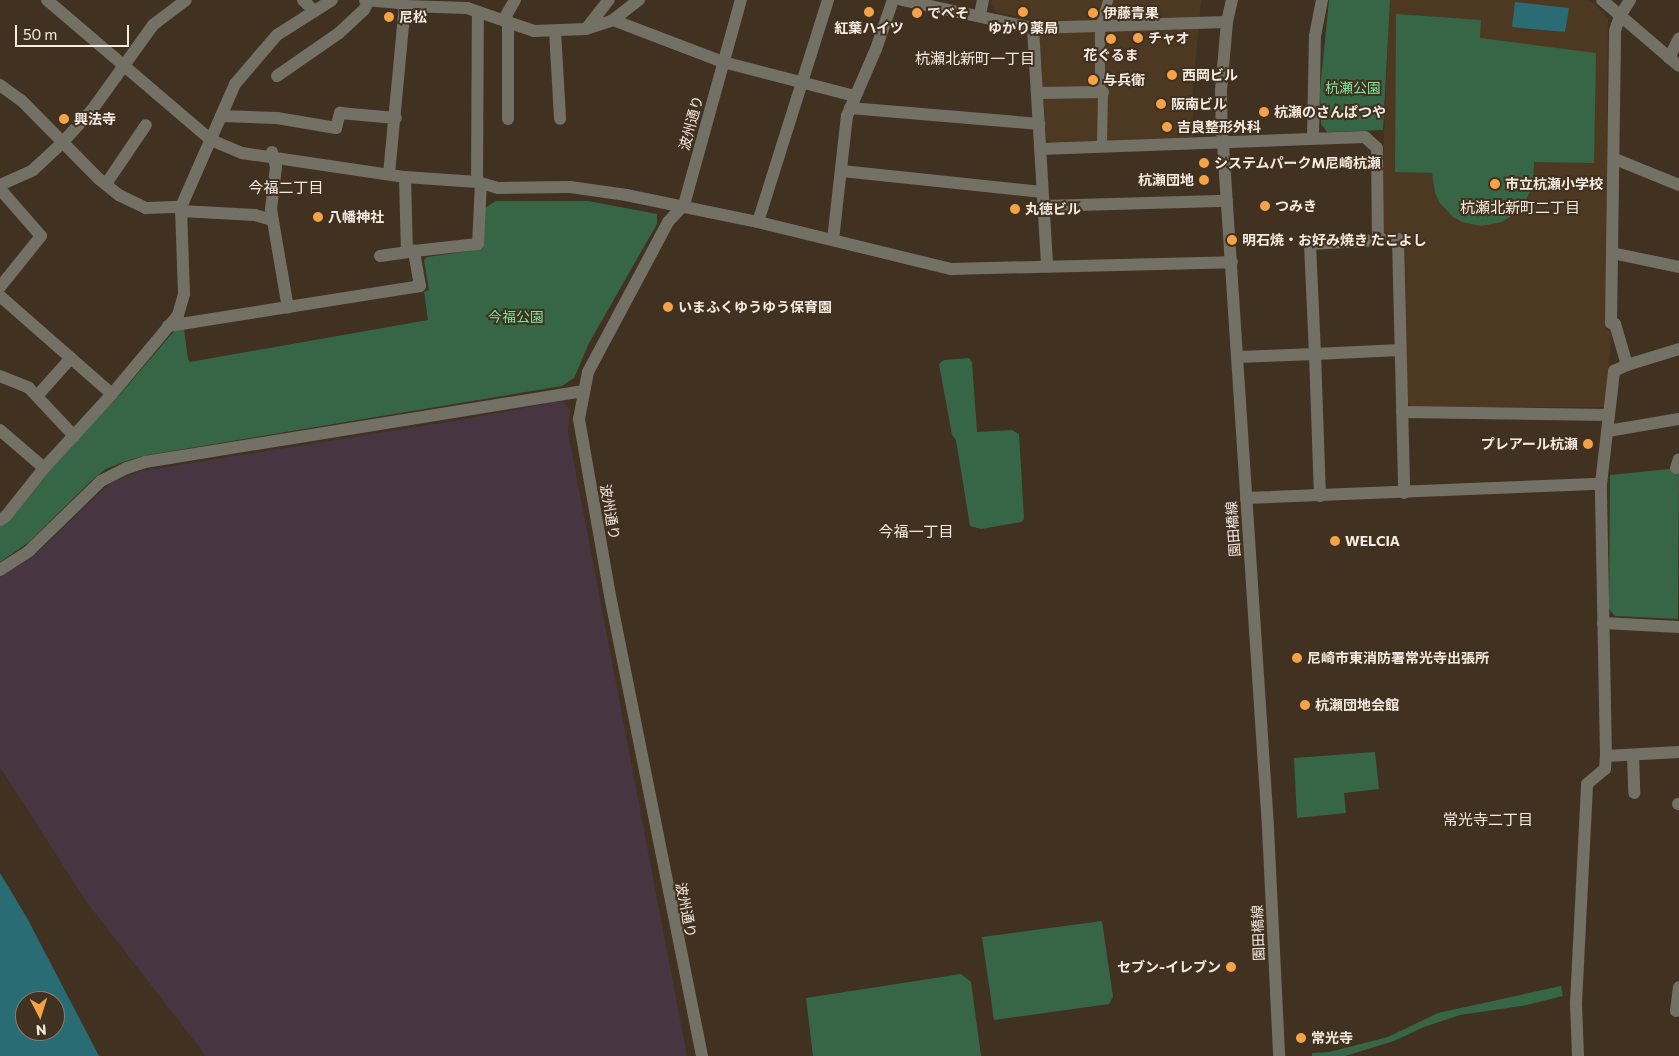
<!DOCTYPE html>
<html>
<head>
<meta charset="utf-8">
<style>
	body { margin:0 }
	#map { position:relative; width:1679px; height:1056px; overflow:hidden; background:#413121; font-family:Commissioner,"Noto Sans JP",sans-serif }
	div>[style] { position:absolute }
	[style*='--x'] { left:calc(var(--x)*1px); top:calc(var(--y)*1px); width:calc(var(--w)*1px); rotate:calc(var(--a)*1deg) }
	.built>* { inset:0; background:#4d3822 }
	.industrial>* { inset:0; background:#473642 }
	.green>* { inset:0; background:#366645 }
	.water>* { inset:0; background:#296c74 }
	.pedestrian>* { height:10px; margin:-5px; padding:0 5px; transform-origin:5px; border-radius:5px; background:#737066 }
	.minor>* { height:12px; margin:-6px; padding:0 6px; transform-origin:6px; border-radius:6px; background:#737066 }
	.tertiary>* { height:12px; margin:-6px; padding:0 6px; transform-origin:6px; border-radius:6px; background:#737066 }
	.dots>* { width:14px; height:14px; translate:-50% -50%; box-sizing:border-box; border:2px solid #413121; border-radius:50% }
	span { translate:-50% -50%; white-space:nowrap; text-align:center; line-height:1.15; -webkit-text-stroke:4px #413121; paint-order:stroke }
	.poi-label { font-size:14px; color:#f6ebe1; font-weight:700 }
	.left { translate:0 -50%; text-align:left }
	.right { translate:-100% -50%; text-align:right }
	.park-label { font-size:14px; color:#7be69e }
	.street-label { font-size:14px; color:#f6ebe1 }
	.neighbourhood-label { font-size:15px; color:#f6ebe1 }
	.north { position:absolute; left:15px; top:991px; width:50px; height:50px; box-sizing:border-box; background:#413121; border:1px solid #897b6e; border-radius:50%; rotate:175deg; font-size:14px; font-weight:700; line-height:20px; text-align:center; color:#f6ebe1 }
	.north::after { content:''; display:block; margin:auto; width:18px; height:22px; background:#f6a247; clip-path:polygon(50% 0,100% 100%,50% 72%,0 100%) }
	.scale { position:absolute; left:15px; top:25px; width:114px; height:22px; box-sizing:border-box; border:2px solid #f6ebe1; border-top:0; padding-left:6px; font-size:15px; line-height:18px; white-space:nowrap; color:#f6ebe1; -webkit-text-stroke:4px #413121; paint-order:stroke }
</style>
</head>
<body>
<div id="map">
	<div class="built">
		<div style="clip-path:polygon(992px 0,1201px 0,1193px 88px,1193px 137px,1053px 143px,1046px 139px,1038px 21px,996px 12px,991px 4px)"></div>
		<div style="clip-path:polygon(1390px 0,1588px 0,1597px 6px,1608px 19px,1606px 330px,1612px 330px,1605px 407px,1412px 407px,1407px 402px,1405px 240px,1401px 237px,1388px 236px,1384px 231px,1384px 132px)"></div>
	</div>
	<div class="industrial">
		<div style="clip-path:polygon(562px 401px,570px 409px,568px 432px,687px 1056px,206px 1056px,86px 901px,0 767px,0 577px,33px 557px,110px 483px,141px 471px,454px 421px)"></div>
	</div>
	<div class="green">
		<div style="clip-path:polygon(1329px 0,1390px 0,1383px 130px,1327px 132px,1321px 124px,1320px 90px)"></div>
		<div style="clip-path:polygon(1396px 14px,1481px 20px,1480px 38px,1596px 53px,1594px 163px,1534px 162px,1533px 184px,1525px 203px,1519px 211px,1502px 222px,1481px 226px,1462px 222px,1453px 217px,1439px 202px,1435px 193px,1432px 173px,1395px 172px)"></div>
		<div style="clip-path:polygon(496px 201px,588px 201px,657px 214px,657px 224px,589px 343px,574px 378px,562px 386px,148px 455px,126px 461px,106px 469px,92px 480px,29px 542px,0 562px,0 526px,44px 473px,117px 398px,175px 330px,184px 329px,188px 359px,190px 362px,428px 320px,424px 292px,429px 290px,424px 260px,427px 257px,483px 249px,485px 208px)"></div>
		<div style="clip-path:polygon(969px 358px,972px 362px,977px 432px,1012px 430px,1019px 434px,1024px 519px,1021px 522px,981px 529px,970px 526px,956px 440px,952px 435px,939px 364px,944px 360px)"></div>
		<div style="clip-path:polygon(1679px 468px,1678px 619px,1615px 616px,1609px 609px,1610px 475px)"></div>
		<div style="clip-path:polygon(1375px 752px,1379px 789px,1344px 793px,1346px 813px,1297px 818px,1294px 758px)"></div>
		<div style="clip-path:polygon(1102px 921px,1113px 997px,1109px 1004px,994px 1020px,982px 937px)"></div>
		<div style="clip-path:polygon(961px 974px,971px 982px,981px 1056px,813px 1056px,806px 998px)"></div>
		<div style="clip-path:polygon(1561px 986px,1563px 996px,1527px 1005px,1460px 1015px,1424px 1027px,1394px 1041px,1345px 1056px,1312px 1056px,1312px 1053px,1329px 1052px,1388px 1037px,1438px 1013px)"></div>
	</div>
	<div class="water">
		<div style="clip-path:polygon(1515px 2px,1569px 8px,1565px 32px,1512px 27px)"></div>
		<div style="clip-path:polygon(evenodd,0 873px,27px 918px,99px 1056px,0 1056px,0 873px,25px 1001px,55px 1001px,55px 1031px,25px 1031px,25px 1001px)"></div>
	</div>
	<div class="pedestrian">
		<div style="--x:1100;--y:92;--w:65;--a:-90"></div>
		<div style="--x:1100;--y:27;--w:28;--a:-73"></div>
		<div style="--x:1102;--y:147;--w:55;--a:-89"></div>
	</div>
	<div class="minor">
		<div style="--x:303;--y:0;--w:16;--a:45"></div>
		<div style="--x:365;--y:0;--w:34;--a:5"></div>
		<div style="--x:399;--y:3;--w:7;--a:27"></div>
		<div style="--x:405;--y:6;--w:62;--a:1.8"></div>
		<div style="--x:467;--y:8;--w:71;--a:18.9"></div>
		<div style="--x:534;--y:31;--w:52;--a:-2.2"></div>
		<div style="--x:586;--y:29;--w:28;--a:-18"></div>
		<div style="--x:613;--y:20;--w:118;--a:20.9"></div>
		<div style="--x:723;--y:62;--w:135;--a:14.5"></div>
		<div style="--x:902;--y:0;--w:134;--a:12.1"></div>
		<div style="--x:1033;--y:28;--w:194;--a:-1.8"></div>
		<div style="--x:1602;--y:0;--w:101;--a:40.6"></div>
		<div style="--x:980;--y:15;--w:15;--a:-79"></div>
		<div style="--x:504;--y:19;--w:22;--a:-60"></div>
		<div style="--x:613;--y:20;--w:33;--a:-38"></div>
		<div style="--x:508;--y:21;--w:98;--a:90"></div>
		<div style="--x:1033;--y:28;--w:239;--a:86.6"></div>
		<div style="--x:586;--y:29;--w:37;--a:-52"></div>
		<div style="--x:555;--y:31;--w:88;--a:86.7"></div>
		<div style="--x:1669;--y:58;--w:22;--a:-63"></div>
		<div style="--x:277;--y:76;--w:75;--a:-34.7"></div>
		<div style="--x:339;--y:33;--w:34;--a:-43"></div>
		<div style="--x:364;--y:10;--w:9;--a:-63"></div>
		<div style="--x:0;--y:85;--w:26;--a:36"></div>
		<div style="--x:21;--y:100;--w:111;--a:45.4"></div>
		<div style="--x:99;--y:179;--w:26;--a:39"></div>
		<div style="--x:119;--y:195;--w:30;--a:26"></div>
		<div style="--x:146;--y:208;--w:35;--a:-2"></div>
		<div style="--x:1037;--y:93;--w:66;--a:-0.9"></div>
		<div style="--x:850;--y:108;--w:190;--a:4.8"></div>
		<div style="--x:221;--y:116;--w:56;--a:2"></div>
		<div style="--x:277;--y:118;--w:60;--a:9.6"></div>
		<div style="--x:336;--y:128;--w:16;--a:-75"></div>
		<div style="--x:340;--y:113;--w:56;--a:5.1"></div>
		<div style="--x:1313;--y:138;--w:102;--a:-88.9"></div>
		<div style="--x:1315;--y:36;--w:37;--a:-79"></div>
		<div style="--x:1040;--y:149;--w:325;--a:-2.1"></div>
		<div style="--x:1365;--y:137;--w:16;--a:43"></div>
		<div style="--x:1377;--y:148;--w:92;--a:89.4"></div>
		<div style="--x:272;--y:152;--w:16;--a:75"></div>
		<div style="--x:276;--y:167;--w:42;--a:96.8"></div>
		<div style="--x:271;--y:209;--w:100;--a:80.3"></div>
		<div style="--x:1615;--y:159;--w:69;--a:22.1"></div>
		<div style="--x:842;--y:171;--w:201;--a:6"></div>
		<div style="--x:389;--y:174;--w:169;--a:-84.6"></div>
		<div style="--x:405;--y:177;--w:75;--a:88.5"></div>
		<div style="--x:477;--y:182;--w:170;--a:-89.7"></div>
		<div style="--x:106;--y:184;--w:71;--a:-55.9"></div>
		<div style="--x:0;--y:185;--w:36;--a:-24"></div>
		<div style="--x:33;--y:170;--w:41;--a:-43"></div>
		<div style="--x:63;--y:142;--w:43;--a:-47.8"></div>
		<div style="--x:92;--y:110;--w:105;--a:-54.3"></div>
		<div style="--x:153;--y:25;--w:41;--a:-37.1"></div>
		<div style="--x:0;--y:189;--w:62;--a:48.9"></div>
		<div style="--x:41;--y:236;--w:65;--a:128.8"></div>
		<div style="--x:1043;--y:206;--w:184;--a:-1.6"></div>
		<div style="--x:181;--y:211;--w:74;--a:3.1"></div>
		<div style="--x:255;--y:215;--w:18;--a:16"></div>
		<div style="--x:758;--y:222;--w:233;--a:-72.5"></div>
		<div style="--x:833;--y:240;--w:125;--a:-83.6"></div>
		<div style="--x:847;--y:116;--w:73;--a:-66.6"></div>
		<div style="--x:876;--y:49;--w:52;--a:-70.9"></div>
		<div style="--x:1612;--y:253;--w:68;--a:11.8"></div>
		<div style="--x:380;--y:256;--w:34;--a:-8"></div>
		<div style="--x:0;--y:296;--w:149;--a:41.2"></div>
		<div style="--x:168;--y:326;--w:255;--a:-9"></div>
		<div style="--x:420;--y:286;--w:36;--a:-100"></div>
		<div style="--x:414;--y:251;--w:64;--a:-6.2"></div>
		<div style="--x:478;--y:244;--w:61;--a:-87.2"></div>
		<div style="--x:1400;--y:350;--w:85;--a:177.3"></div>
		<div style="--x:1315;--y:354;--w:110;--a:-92.6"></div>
		<div style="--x:1310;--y:244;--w:88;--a:-3.3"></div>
		<div style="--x:1398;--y:239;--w:254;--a:88.6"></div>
		<div style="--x:1238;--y:357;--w:77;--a:-2.2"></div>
		<div style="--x:1315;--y:354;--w:142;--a:88"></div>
		<div style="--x:1627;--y:365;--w:54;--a:-17.1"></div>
		<div style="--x:0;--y:376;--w:31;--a:22"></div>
		<div style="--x:29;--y:388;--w:66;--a:46.8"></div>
		<div style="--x:37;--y:396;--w:51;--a:-48.2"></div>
		<div style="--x:1402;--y:412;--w:207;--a:0.8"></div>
		<div style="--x:0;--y:430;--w:58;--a:40.8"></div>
		<div style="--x:1608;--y:431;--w:72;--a:-9.6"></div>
		<div style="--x:1676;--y:468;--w:9;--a:-72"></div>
		<div style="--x:1246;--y:498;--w:355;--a:-2.3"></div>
		<div style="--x:0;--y:520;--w:7;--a:-34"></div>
		<div style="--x:6;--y:516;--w:61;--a:-51.6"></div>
		<div style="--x:44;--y:468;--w:100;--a:-47.4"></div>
		<div style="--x:112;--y:394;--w:103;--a:-50.1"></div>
		<div style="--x:178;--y:315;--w:22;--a:-74"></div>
		<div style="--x:184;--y:294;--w:87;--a:-92"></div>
		<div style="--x:181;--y:207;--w:134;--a:-66.3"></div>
		<div style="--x:235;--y:84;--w:65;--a:-49.4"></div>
		<div style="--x:277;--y:35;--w:65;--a:-32.5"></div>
		<div style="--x:0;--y:570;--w:35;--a:-33"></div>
		<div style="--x:29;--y:551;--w:100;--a:-44.2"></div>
		<div style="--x:101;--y:481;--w:29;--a:-27"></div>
		<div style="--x:127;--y:468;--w:19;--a:-18"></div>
		<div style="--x:145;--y:462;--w:444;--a:-9.2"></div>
		<div style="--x:1603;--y:623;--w:76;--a:3"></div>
		<div style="--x:1633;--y:755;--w:38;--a:88"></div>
		<div style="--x:1606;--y:756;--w:73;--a:-3.1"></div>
		<div style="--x:1678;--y:804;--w:1;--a:0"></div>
		<div style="--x:1676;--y:1011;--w:24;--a:-83"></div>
		<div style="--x:1578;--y:1056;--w:53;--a:-92.2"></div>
		<div style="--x:1576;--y:1003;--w:219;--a:-87.1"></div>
		<div style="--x:1587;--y:784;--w:23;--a:-40"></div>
		<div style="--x:1605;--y:769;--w:13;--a:-86"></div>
		<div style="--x:1606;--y:756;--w:272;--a:-91.1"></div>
		<div style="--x:1601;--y:484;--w:114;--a:-83.4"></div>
		<div style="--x:1614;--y:371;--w:14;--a:-25"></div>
		<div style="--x:1627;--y:365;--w:43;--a:-106.3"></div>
		<div style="--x:1615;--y:324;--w:4;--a:-166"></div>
		<div style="--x:1611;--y:323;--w:292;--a:-89.2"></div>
		<div style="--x:1615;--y:31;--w:16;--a:-72"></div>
		<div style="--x:1620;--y:16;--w:19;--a:-58"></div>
	</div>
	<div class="tertiary">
		<div style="--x:47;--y:0;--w:216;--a:40.5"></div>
		<div style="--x:211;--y:140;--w:34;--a:23"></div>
		<div style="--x:242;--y:153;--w:165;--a:8.4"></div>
		<div style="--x:405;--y:177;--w:72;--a:4"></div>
		<div style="--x:477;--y:182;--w:22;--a:16"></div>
		<div style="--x:498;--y:188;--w:72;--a:-0.8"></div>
		<div style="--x:570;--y:187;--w:57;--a:8.1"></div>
		<div style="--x:626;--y:195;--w:135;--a:11.6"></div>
		<div style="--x:758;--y:222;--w:199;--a:13.7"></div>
		<div style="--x:951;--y:269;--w:281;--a:-1.4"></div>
		<div style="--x:1232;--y:0;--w:23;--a:103"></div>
		<div style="--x:1227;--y:22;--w:68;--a:95"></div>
		<div style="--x:1221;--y:90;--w:39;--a:89"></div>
		<div style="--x:1222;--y:129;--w:701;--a:86.23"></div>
		<div style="--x:1268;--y:828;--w:228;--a:87.2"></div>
		<div style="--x:702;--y:1056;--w:464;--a:-101.3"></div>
		<div style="--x:611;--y:601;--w:185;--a:-100"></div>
		<div style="--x:579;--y:419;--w:48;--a:-79.2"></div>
		<div style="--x:588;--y:372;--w:170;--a:-61.9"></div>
		<div style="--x:668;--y:222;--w:23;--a:-47"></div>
		<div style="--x:684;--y:205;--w:213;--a:-74.5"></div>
	</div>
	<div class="dots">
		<div style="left:869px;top:12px;background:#f6a247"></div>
		<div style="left:1023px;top:12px;background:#f6a247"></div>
		<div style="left:917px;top:13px;background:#f6a247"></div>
		<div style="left:1093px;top:13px;background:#f6a247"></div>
		<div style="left:389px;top:17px;background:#f6a247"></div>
		<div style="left:1138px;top:38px;background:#f6a247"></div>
		<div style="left:1111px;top:39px;background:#f6a247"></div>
		<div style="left:1172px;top:75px;background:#f6a247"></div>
		<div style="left:1093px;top:80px;background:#f6a247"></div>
		<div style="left:1161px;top:104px;background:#f6a247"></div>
		<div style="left:1264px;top:112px;background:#f6a247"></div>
		<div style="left:64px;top:119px;background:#f6a247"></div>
		<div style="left:1167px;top:127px;background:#f6a247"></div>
		<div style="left:1204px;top:163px;background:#f6a247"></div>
		<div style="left:1204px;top:180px;background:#f6a247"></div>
		<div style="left:1495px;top:184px;background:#f6a247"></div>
		<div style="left:1265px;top:206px;background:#f6a247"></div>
		<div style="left:1015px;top:209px;background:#f6a247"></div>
		<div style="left:318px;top:217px;background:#f6a247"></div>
		<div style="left:1232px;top:240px;background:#f6a247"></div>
		<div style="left:668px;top:307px;background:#f6a247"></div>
		<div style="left:1588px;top:444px;background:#f6a247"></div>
		<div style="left:1335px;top:541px;background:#f6a247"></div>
		<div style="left:1297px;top:658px;background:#f6a247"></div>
		<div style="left:1305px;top:705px;background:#f6a247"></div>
		<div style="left:1231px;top:967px;background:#f6a247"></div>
		<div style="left:1301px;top:1038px;background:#f6a247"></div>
	</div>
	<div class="poi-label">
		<span class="left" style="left:927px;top:13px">でべそ</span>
		<span class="left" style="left:1103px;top:13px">伊藤青果</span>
		<span class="left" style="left:399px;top:17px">尼松</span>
		<span style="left:869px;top:28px">紅葉ハイツ</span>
		<span style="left:1023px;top:28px">ゆかり薬局</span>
		<span class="left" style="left:1148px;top:38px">チャオ</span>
		<span style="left:1111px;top:55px">花ぐるま</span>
		<span class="left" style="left:1182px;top:75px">西岡ビル</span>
		<span class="left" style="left:1103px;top:80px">与兵衛</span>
		<span class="left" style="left:1171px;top:104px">阪南ビル</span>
		<span class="left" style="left:1274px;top:112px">杭瀬のさんぱつや</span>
		<span class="left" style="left:74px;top:119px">興法寺</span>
		<span class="left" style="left:1177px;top:127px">吉良整形外科</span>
		<span class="left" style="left:1214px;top:163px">システムパークM尼崎杭瀬</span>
		<span class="right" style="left:1194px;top:180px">杭瀬団地</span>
		<span class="left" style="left:1505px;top:184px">市立杭瀬小学校</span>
		<span class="left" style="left:1275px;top:206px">つみき</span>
		<span class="left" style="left:1025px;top:209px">丸徳ビル</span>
		<span class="left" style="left:328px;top:217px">八幡神社</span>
		<span class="left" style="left:1242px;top:240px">明石焼・お好み焼き たこよし</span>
		<span class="left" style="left:678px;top:307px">いまふくゆうゆう保育園</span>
		<span class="right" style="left:1578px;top:444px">プレアール杭瀬</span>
		<span class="left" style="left:1345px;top:541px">WELCIA</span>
		<span class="left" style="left:1307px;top:658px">尼崎市東消防署常光寺出張所</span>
		<span class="left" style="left:1315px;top:705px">杭瀬団地会館</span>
		<span class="right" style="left:1221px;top:967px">セブン-イレブン</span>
		<span class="left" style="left:1311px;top:1038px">常光寺</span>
	</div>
	<div class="park-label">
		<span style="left:1353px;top:88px">杭瀬公園</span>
		<span style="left:516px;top:317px">今福公園</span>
	</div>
	<div class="street-label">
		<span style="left:691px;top:123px;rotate:-75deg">波州通り</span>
		<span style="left:610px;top:512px;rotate:80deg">波州通り</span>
		<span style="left:1233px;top:529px;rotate:-94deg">園田橋線</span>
		<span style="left:686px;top:910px;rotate:79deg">波州通り</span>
		<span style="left:1258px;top:933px;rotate:-92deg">園田橋線</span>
	</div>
	<div class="neighbourhood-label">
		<span style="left:975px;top:59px">杭瀬北新町一丁目</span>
		<span style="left:286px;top:188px">今福二丁目</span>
		<span style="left:1520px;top:208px">杭瀬北新町二丁目</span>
		<span style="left:916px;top:532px">今福一丁目</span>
		<span style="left:1488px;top:820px">常光寺二丁目</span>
	</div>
	<div class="north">N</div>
	<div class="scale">50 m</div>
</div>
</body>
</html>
